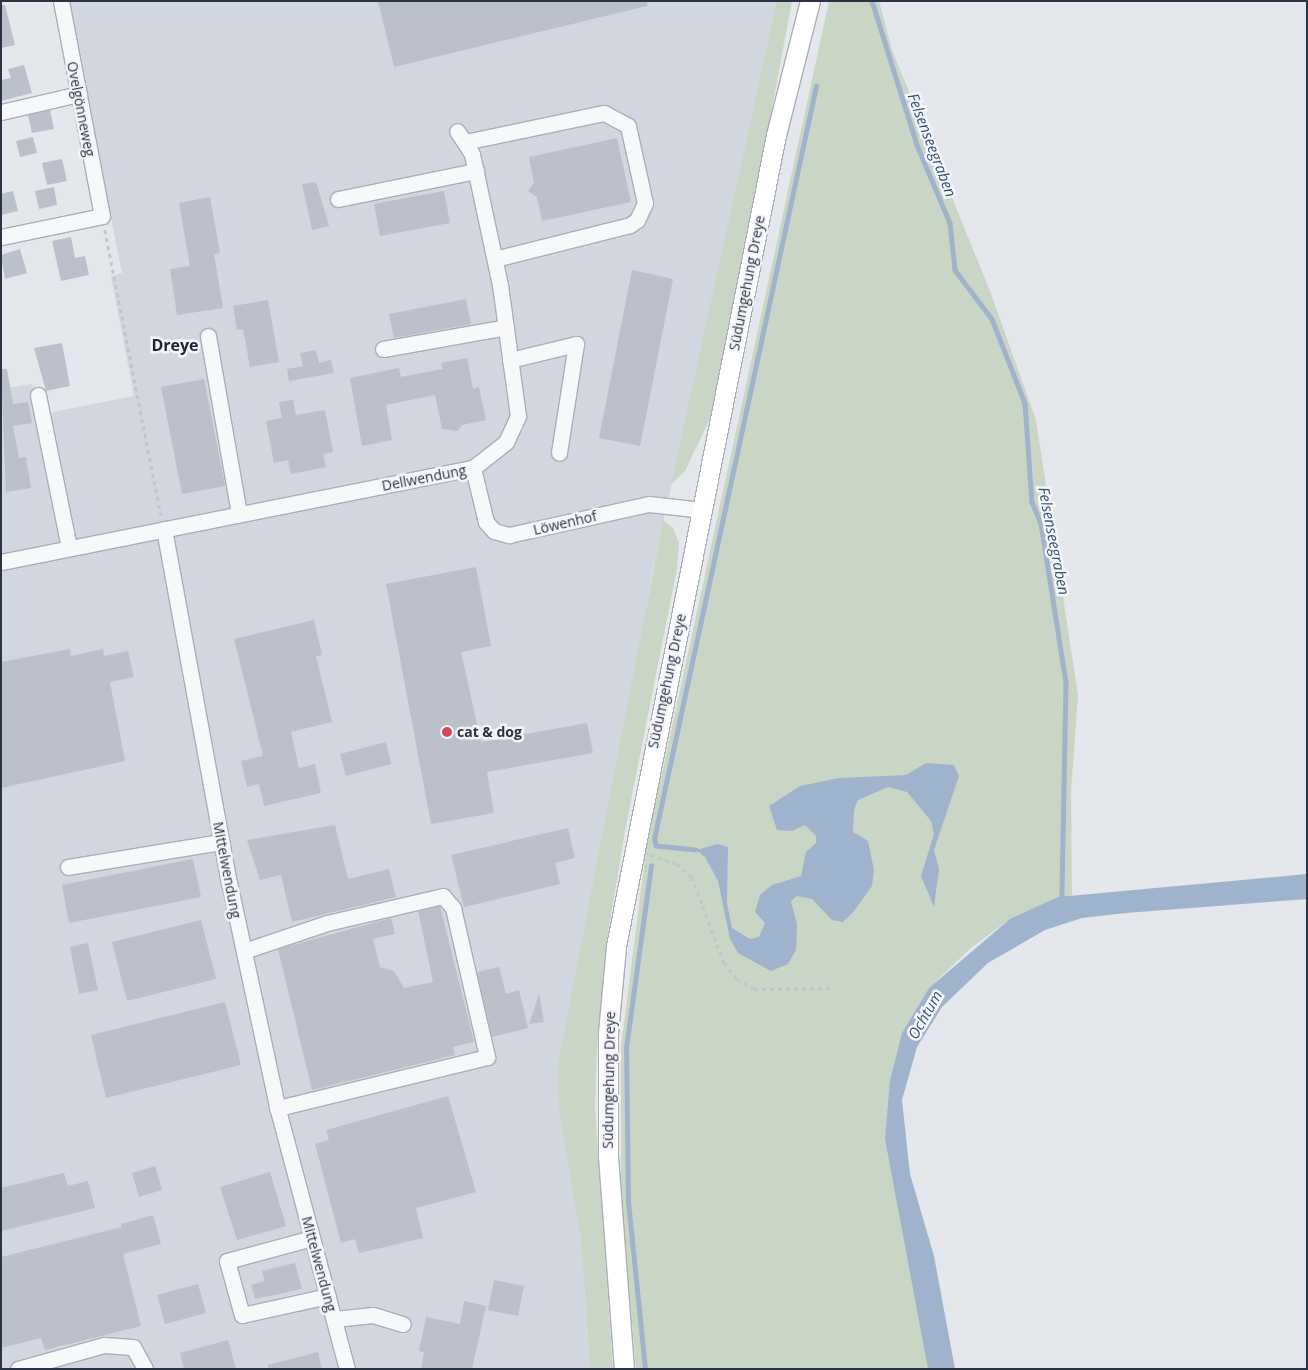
<!DOCTYPE html>
<html>
<head>
<meta charset="utf-8">
<style>
	body { margin:0 }
	#map { position:relative; width:1308px; height:1370px; overflow:hidden; background:#e4e7ec; font-family:"Open Sans",sans-serif }
	div>[style] { position:absolute }
	[style*='--x'] { left:calc(var(--x)*1px); top:calc(var(--y)*1px); width:calc(var(--w)*1px); rotate:calc(var(--a)*1deg) }
	.built>* { inset:0; background:#d2d6de }
	.green>* { inset:0; background:#c9d6c5 }
	.water>* { inset:0; background:#9fb4cc }
	.stream>* { height:4.5px; margin:-2.25px; padding:0 2.25px; transform-origin:2.25px; border-radius:2.25px; background:#9fb4cc }
	.building>* { inset:0; background:#bbc0ca }
	.path>* { height:2.5px; margin-top:-1.25px; transform-origin:0; background:repeating-linear-gradient(90deg,#c2c5cb 0 4px,transparent 0 8px) }
	.roads { filter:drop-shadow(1px 0 #a9aeb7) drop-shadow(-1px 0 #a9aeb7) drop-shadow(0 1px #a9aeb7) drop-shadow(0 -1px #a9aeb7) }
	.minor>* { height:15px; margin:-7.5px; padding:0 7.5px; transform-origin:7.5px; border-radius:7.5px; background:#f7f8fa }
	.major>* { height:19px; margin:-9.5px; padding:0 9.5px; transform-origin:9.5px; border-radius:9.5px; background:#fff }
	.dots>* { width:14px; height:14px; translate:-50% -50%; box-sizing:border-box; border:2px solid #f4f6f9; border-radius:50% }
	span { translate:-50% -50%; white-space:nowrap; text-align:center; line-height:1.15; -webkit-text-stroke:5px #f4f6f9; paint-order:stroke }
	.street-label { font-size:14px; color:#2b3445 }
	.poi-label { font-size:14px; color:#2b3445; font-weight:700 }
	.left { translate:0 -50%; text-align:left }
	.water-label { font-size:15px; color:#34527a; font-style:italic }
	.quarter-label { font-size:16px; color:#1d2536; font-weight:700 }
	.frame { position:absolute; inset:0; border:2px solid #2b3445; pointer-events:none }
</style>
</head>
<body>
<div id="map">
	<div class="built">
		<div style="clip-path:polygon(67px 1px,778px 1px,652px 573px,559px 1113px,581px 1240px,590px 1369px,1px 1369px,1px 389px,32px 384px,38px 415px,134px 396px,111px 276px,122px 273px)"></div>
	</div>
	<div class="green">
		<div style="clip-path:polygon(777px 1px,792px 1px,717px 404px,685px 471px,671px 484px)"></div>
		<div style="clip-path:polygon(829px 1px,879px 1px,892px 50px,990px 291px,1036px 420px,1078px 695px,1071px 791px,1072px 895px,1010px 919px,971px 948px,929px 988px,902px 1033px,890px 1080px,928px 1369px,636px 1369px,621px 1199px,621px 1047px,647px 843px)"></div>
		<div style="clip-path:polygon(663px 520px,673px 528px,679px 543px,677px 569px,625px 831px,606px 945px,597px 1051px,595px 1107px,613px 1369px,590px 1369px,581px 1240px,559px 1113px,558px 1064px)"></div>
	</div>
	<div class="water">
		<div style="clip-path:polygon(926px 763px,954px 765px,959px 776px,934px 850px,939px 869px,934px 907px,921px 876px,934px 834px,931px 821px,907px 792px,888px 787px,858px 800px,854px 810px,853px 832px,868px 841px,874px 870px,872px 886px,854px 911px,843px 922px,832px 920px,812px 899px,797px 896px,791px 901px,797px 924px,796px 950px,788px 964px,771px 971px,738px 953px,730px 939px,718px 881px,705px 857px,696px 850px,718px 844px,728px 847px,727px 903px,732px 928px,750px 939px,759px 937px,765px 923px,755px 912px,760px 895px,772px 885px,801px 876px,806px 852px,816px 843px,816px 836px,805px 825px,792px 831px,777px 830px,769px 806px,800px 786px,839px 778px,906px 775px)"></div>
		<div style="clip-path:polygon(1307px 874px,1307px 899px,1126px 913px,1082px 918px,1045px 930px,988px 963px,942px 1007px,917px 1047px,902px 1100px,910px 1174px,934px 1256px,955px 1369px,928px 1369px,885px 1139px,890px 1080px,902px 1033px,929px 988px,1010px 919px,1058px 897px)"></div>
	</div>
	<div class="stream">
		<div style="--x:872;--y:1;--w:151;--a:72.6"></div>
		<div style="--x:917;--y:145;--w:85;--a:67.1"></div>
		<div style="--x:950;--y:223;--w:47;--a:83.9"></div>
		<div style="--x:955;--y:270;--w:61;--a:52.9"></div>
		<div style="--x:992;--y:319;--w:90;--a:68.6"></div>
		<div style="--x:1025;--y:403;--w:99;--a:86"></div>
		<div style="--x:1032;--y:502;--w:23;--a:67"></div>
		<div style="--x:1041;--y:523;--w:162;--a:81.1"></div>
		<div style="--x:1066;--y:683;--w:217;--a:91.1"></div>
		<div style="--x:696;--y:850;--w:40;--a:-174.3"></div>
		<div style="--x:656;--y:846;--w:7;--a:-106"></div>
		<div style="--x:654;--y:839;--w:770;--a:-77.86"></div>
		<div style="--x:645;--y:1369;--w:167;--a:-95.8"></div>
		<div style="--x:628;--y:1203;--w:155;--a:-90.7"></div>
		<div style="--x:626;--y:1048;--w:184;--a:-82.2"></div>
	</div>
	<div class="building">
		<div style="clip-path:polygon(378px 1px,647px 1px,647px 6px,394px 67px)"></div>
		<div style="clip-path:polygon(1px 5px,5px 5px,15px 45px,1px 48px)"></div>
		<div style="clip-path:polygon(24px 65px,32px 93px,1px 101px,1px 80px,11px 78px,8px 69px)"></div>
		<div style="clip-path:polygon(50px 110px,54px 129px,32px 133px,28px 115px)"></div>
		<div style="clip-path:polygon(33px 137px,37px 153px,20px 157px,16px 141px)"></div>
		<div style="clip-path:polygon(617px 138px,631px 202px,542px 221px,537px 197px,528px 191px,534px 183px,529px 157px)"></div>
		<div style="clip-path:polygon(62px 159px,67px 181px,47px 185px,42px 163px)"></div>
		<div style="clip-path:polygon(316px 182px,329px 226px,312px 230px,302px 184px)"></div>
		<div style="clip-path:polygon(54px 187px,57px 205px,39px 209px,35px 191px)"></div>
		<div style="clip-path:polygon(13px 191px,18px 211px,1px 215px,1px 194px)"></div>
		<div style="clip-path:polygon(444px 191px,450px 223px,380px 236px,374px 204px)"></div>
		<div style="clip-path:polygon(210px 197px,220px 253px,214px 254px,223px 308px,177px 315px,170px 269px,190px 266px,179px 203px)"></div>
		<div style="clip-path:polygon(71px 237px,75px 258px,85px 256px,89px 275px,61px 281px,52px 241px)"></div>
		<div style="clip-path:polygon(20px 249px,27px 273px,5px 279px,1px 255px)"></div>
		<div style="clip-path:polygon(632px 270px,673px 279px,640px 446px,599px 438px)"></div>
		<div style="clip-path:polygon(466px 299px,471px 324px,394px 338px,389px 314px)"></div>
		<div style="clip-path:polygon(268px 300px,279px 362px,250px 367px,243px 329px,237px 330px,233px 306px)"></div>
		<div style="clip-path:polygon(62px 343px,70px 386px,46px 391px,34px 348px)"></div>
		<div style="clip-path:polygon(316px 350px,319px 363px,331px 360px,334px 373px,289px 381px,287px 369px,303px 366px,300px 353px)"></div>
		<div style="clip-path:polygon(467px 358px,473px 389px,479px 387px,486px 420px,462px 425px,458px 431px,442px 429px,435px 395px,386px 405px,392px 440px,362px 446px,350px 378px,399px 368px,401px 377px,443px 369px,441px 363px)"></div>
		<div style="clip-path:polygon(1px 369px,7px 369px,13px 404px,28px 402px,32px 423px,13px 426px,19px 458px,26px 457px,31px 488px,6px 492px)"></div>
		<div style="clip-path:polygon(204px 379px,225px 486px,182px 494px,161px 387px)"></div>
		<div style="clip-path:polygon(293px 400px,296px 415px,325px 410px,333px 452px,323px 454px,326px 467px,291px 474px,288px 460px,274px 463px,266px 421px,282px 418px,279px 402px)"></div>
		<div style="clip-path:polygon(476px 567px,491px 646px,461px 652px,481px 742px,587px 723px,593px 753px,487px 772px,494px 813px,431px 824px,386px 584px)"></div>
		<div style="clip-path:polygon(314px 620px,322px 655px,316px 656px,332px 722px,291px 732px,299px 768px,315px 764px,321px 793px,264px 806px,259px 784px,247px 787px,241px 761px,263px 756px,234px 639px)"></div>
		<div style="clip-path:polygon(70px 649px,71px 656px,103px 649px,104px 656px,128px 651px,134px 677px,110px 682px,125px 761px,1px 788px,1px 662px)"></div>
		<div style="clip-path:polygon(386px 742px,391px 764px,346px 776px,340px 754px)"></div>
		<div style="clip-path:polygon(335px 825px,348px 879px,389px 869px,396px 897px,292px 922px,281px 875px,260px 880px,247px 840px)"></div>
		<div style="clip-path:polygon(568px 828px,575px 858px,555px 863px,560px 884px,464px 907px,451px 855px)"></div>
		<div style="clip-path:polygon(193px 859px,201px 897px,69px 923px,62px 885px)"></div>
		<div style="clip-path:polygon(440px 906px,474px 1042px,453px 1047px,455px 1055px,312px 1090px,278px 949px,391px 918px,395px 934px,373px 939px,380px 967px,394px 971px,404px 988px,433px 982px,418px 911px)"></div>
		<div style="clip-path:polygon(201px 920px,216px 979px,127px 1001px,112px 942px)"></div>
		<div style="clip-path:polygon(88px 943px,98px 990px,79px 994px,70px 947px)"></div>
		<div style="clip-path:polygon(499px 967px,506px 994px,519px 990px,528px 1028px,492px 1037px,477px 972px)"></div>
		<div style="clip-path:polygon(539px 994px,544px 1022px,529px 1024px)"></div>
		<div style="clip-path:polygon(225px 1002px,241px 1065px,106px 1098px,91px 1035px)"></div>
		<div style="clip-path:polygon(448px 1096px,476px 1192px,416px 1208px,423px 1238px,359px 1253px,355px 1239px,341px 1243px,315px 1144px,329px 1140px,326px 1130px)"></div>
		<div style="clip-path:polygon(155px 1166px,162px 1190px,139px 1197px,132px 1173px)"></div>
		<div style="clip-path:polygon(270px 1172px,286px 1226px,237px 1240px,220px 1187px)"></div>
		<div style="clip-path:polygon(64px 1173px,68px 1186px,88px 1181px,95px 1208px,1px 1231px,1px 1188px)"></div>
		<div style="clip-path:polygon(153px 1215px,161px 1244px,123px 1254px,141px 1326px,45px 1350px,41px 1338px,1px 1348px,1px 1257px,122px 1227px,121px 1224px)"></div>
		<div style="clip-path:polygon(295px 1263px,302px 1289px,255px 1299px,251px 1285px,265px 1281px,262px 1271px)"></div>
		<div style="clip-path:polygon(494px 1280px,524px 1286px,518px 1316px,488px 1310px)"></div>
		<div style="clip-path:polygon(198px 1284px,206px 1313px,165px 1324px,157px 1295px)"></div>
		<div style="clip-path:polygon(464px 1301px,486px 1306px,472px 1369px,421px 1369px,424px 1352px,419px 1351px,426px 1317px,460px 1324px)"></div>
		<div style="clip-path:polygon(228px 1340px,236px 1369px,184px 1369px,180px 1353px)"></div>
		<div style="clip-path:polygon(318px 1352px,322px 1369px,268px 1369px,268px 1365px)"></div>
	</div>
	<div class="path">
		<div style="--x:105;--y:230;--w:291;--a:78.9"></div>
		<div style="--x:650;--y:855;--w:28;--a:18"></div>
		<div style="--x:677;--y:864;--w:20;--a:41"></div>
		<div style="--x:692;--y:877;--w:92;--a:69.6"></div>
		<div style="--x:724;--y:963;--w:21;--a:51"></div>
		<div style="--x:737;--y:979;--w:20;--a:30"></div>
		<div style="--x:754;--y:989;--w:80;--a:-0.7"></div>
	</div>
	<div class="roads">
		<div class="minor">
			<div style="--x:1;--y:112;--w:80;--a:-13"></div>
			<div style="--x:465;--y:142;--w:142;--a:-11.8"></div>
			<div style="--x:604;--y:113;--w:27;--a:28"></div>
			<div style="--x:628;--y:126;--w:79;--a:77.6"></div>
			<div style="--x:645;--y:203;--w:19;--a:115"></div>
			<div style="--x:637;--y:220;--w:9;--a:144"></div>
			<div style="--x:630;--y:225;--w:139;--a:165.9"></div>
			<div style="--x:338;--y:199;--w:141;--a:-11.5"></div>
			<div style="--x:1;--y:237;--w:103;--a:-11.7"></div>
			<div style="--x:102;--y:216;--w:219;--a:-100.8"></div>
			<div style="--x:208;--y:336;--w:181;--a:80.1"></div>
			<div style="--x:383;--y:349;--w:125;--a:-10.1"></div>
			<div style="--x:510;--y:360;--w:68;--a:-13.6"></div>
			<div style="--x:576;--y:344;--w:110;--a:98.9"></div>
			<div style="--x:38;--y:395;--w:156;--a:78.5"></div>
			<div style="--x:473;--y:468;--w:56;--a:76.5"></div>
			<div style="--x:486;--y:522;--w:12;--a:48"></div>
			<div style="--x:494;--y:531;--w:16;--a:15"></div>
			<div style="--x:509;--y:535;--w:143;--a:-12.5"></div>
			<div style="--x:649;--y:504;--w:54;--a:6.3"></div>
			<div style="--x:164;--y:529;--w:359;--a:79.6"></div>
			<div style="--x:229;--y:882;--w:233;--a:77.9"></div>
			<div style="--x:278;--y:1110;--w:268;--a:75.1"></div>
			<div style="--x:1;--y:562;--w:481;--a:-11.3"></div>
			<div style="--x:473;--y:468;--w:42;--a:-38.2"></div>
			<div style="--x:506;--y:442;--w:29;--a:-65"></div>
			<div style="--x:518;--y:416;--w:132;--a:-97.8"></div>
			<div style="--x:500;--y:285;--w:134;--a:-102.1"></div>
			<div style="--x:472;--y:154;--w:27;--a:-123"></div>
			<div style="--x:68;--y:867;--w:155;--a:-9.3"></div>
			<div style="--x:244;--y:951;--w:88;--a:-18.6"></div>
			<div style="--x:327;--y:923;--w:119;--a:-13.1"></div>
			<div style="--x:443;--y:896;--w:16;--a:50"></div>
			<div style="--x:453;--y:908;--w:153;--a:77.1"></div>
			<div style="--x:487;--y:1057;--w:216;--a:166.3"></div>
			<div style="--x:312;--y:1238;--w:88;--a:164.9"></div>
			<div style="--x:227;--y:1261;--w:56;--a:74.5"></div>
			<div style="--x:242;--y:1315;--w:88;--a:-12.5"></div>
			<div style="--x:334;--y:1319;--w:39;--a:-6"></div>
			<div style="--x:373;--y:1315;--w:31;--a:17"></div>
			<div style="--x:18;--y:1369;--w:89;--a:-15.6"></div>
			<div style="--x:104;--y:1345;--w:29;--a:4"></div>
			<div style="--x:133;--y:1347;--w:25;--a:61"></div>
		</div>
		<div class="major">
			<div style="--x:624;--y:1369;--w:213;--a:-94.3"></div>
			<div style="--x:608;--y:1157;--w:124;--a:-90"></div>
			<div style="--x:608;--y:1033;--w:87;--a:-84.7"></div>
			<div style="--x:616;--y:946;--w:827;--a:-78.84"></div>
			<div style="--x:776;--y:135;--w:138;--a:-75.8"></div>
		</div>
	</div>
	<div class="dots">
		<div style="left:447px;top:732px;background:#d1495b"></div>
	</div>
	<div class="street-label">
		<span style="left:81px;top:109px;rotate:79deg">Ovelgönneweg</span>
		<span style="left:747px;top:283px;rotate:-79deg">Südumgehung Dreye</span>
		<span style="left:424px;top:478px;rotate:-11deg">Dellwendung</span>
		<span style="left:565px;top:523px;rotate:-13deg">Löwenhof</span>
		<span style="left:667px;top:681px;rotate:-78deg">Südumgehung Dreye</span>
		<span style="left:227px;top:870px;rotate:79deg">Mittelwendung</span>
		<span style="left:609px;top:1080px;rotate:-89deg">Südumgehung Dreye</span>
		<span style="left:319px;top:1264px;rotate:75deg">Mittelwendung</span>
	</div>
	<div class="poi-label">
		<span class="left" style="left:457px;top:732px">cat &amp; dog</span>
	</div>
	<div class="water-label">
		<span style="left:932px;top:145px;rotate:69deg">Felsenseegraben</span>
		<span style="left:1054px;top:541px;rotate:79deg">Felsenseegraben</span>
		<span style="left:925px;top:1015px;rotate:-60deg">Ochtum</span>
	</div>
	<div class="quarter-label">
		<span style="left:175px;top:345px">Dreye</span>
	</div>
	<div class="frame"></div>
</div>
</body>
</html>
